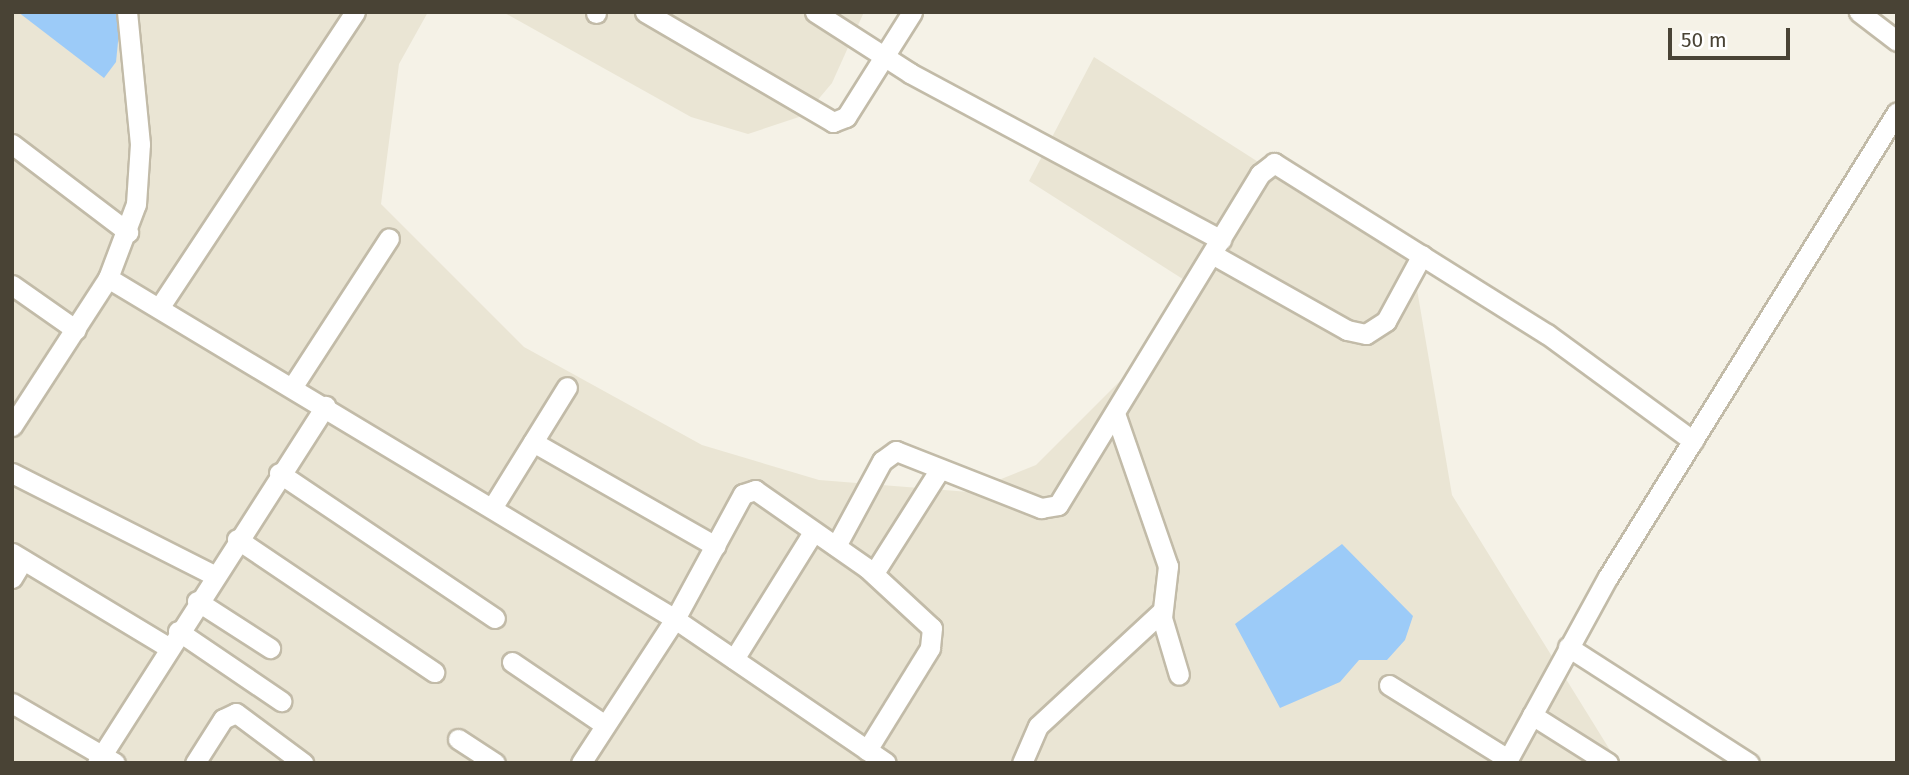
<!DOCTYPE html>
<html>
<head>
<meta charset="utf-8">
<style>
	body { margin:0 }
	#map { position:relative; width:1909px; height:775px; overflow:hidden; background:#f5f2e7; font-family:"Fira Sans",sans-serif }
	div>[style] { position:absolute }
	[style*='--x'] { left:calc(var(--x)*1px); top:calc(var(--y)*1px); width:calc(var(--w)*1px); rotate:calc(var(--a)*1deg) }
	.residential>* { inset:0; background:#eae5d4 }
	.water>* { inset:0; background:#9ccbf8 }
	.roads { filter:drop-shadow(2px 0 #c2bba8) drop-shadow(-2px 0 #c2bba8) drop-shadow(0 2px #c2bba8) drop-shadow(0 -2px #c2bba8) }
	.minor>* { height:19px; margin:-9.5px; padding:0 9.5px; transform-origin:9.5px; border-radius:9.5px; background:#fff }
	span { translate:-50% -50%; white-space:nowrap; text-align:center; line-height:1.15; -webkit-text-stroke:5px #fff; paint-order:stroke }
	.frame { position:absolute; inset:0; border:14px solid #494335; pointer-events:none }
	.scale { position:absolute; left:1668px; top:28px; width:122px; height:32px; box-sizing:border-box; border:4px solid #494335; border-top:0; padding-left:9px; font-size:21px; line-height:24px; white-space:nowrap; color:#494335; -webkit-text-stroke:5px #fff; paint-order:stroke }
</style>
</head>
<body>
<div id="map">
	<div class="residential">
		<div style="clip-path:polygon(12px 12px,428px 12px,399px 64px,381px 204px,524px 347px,702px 445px,819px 480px,969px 492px,1036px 465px,1182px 319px,1189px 283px,1029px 181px,1094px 57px,1412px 260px,1452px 495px,1618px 763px,12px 763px)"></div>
		<div style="clip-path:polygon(503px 12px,864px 12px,832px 83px,805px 115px,748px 134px,691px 117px)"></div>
	</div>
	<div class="water">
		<div style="clip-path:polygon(18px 12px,121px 12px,116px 62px,104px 78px)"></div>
		<div style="clip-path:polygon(1342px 544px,1413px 616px,1405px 640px,1387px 660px,1359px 660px,1340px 682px,1280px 708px,1235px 624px)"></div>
	</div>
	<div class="roads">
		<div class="minor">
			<div style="--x:645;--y:12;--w:218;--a:30.3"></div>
			<div style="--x:833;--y:122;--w:14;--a:-21"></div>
			<div style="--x:846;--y:117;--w:124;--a:-57.8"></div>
			<div style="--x:815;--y:12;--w:113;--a:32.7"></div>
			<div style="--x:910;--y:73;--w:353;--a:28.2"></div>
			<div style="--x:1859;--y:12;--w:48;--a:37.3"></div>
			<div style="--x:596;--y:13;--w:1;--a:-90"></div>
			<div style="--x:12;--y:144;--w:146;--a:37.2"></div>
			<div style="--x:1212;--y:254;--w:155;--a:29.4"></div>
			<div style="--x:1347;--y:330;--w:19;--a:12"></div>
			<div style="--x:1366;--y:334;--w:24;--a:-33"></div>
			<div style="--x:1386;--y:321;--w:75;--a:-61.4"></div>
			<div style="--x:108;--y:278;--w:662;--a:31.02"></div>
			<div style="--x:675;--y:619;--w:255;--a:34.3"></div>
			<div style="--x:12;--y:285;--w:78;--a:35.1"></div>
			<div style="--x:159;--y:308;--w:355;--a:-56.5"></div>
			<div style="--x:293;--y:386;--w:176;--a:-57"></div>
			<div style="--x:1116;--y:416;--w:159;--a:70.9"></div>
			<div style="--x:1168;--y:566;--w:52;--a:96.6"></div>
			<div style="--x:1162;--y:618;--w:59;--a:73.4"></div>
			<div style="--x:12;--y:426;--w:176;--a:-57"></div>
			<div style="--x:108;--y:278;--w:79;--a:-69.3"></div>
			<div style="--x:136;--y:204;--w:60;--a:-86.2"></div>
			<div style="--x:140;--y:144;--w:133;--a:-95.6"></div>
			<div style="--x:533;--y:442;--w:210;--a:29.7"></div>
			<div style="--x:12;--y:473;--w:226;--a:26.8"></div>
			<div style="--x:279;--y:473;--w:260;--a:33.9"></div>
			<div style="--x:492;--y:508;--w:142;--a:-58.2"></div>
			<div style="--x:237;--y:539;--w:238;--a:34"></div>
			<div style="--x:836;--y:546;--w:97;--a:-61.6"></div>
			<div style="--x:882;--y:461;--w:17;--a:-36"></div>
			<div style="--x:896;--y:451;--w:156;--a:21.5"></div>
			<div style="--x:1041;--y:508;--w:17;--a:-10"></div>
			<div style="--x:1058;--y:505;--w:388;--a:-58.6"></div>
			<div style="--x:1260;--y:174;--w:18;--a:-38"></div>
			<div style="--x:1274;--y:163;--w:322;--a:32.1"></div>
			<div style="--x:1547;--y:334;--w:181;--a:36.2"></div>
			<div style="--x:12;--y:553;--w:182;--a:31.1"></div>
			<div style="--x:874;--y:573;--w:123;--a:-57.6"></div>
			<div style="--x:12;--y:578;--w:21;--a:-59"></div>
			<div style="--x:197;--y:601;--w:87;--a:32.8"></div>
			<div style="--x:178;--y:631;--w:125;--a:34.2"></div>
			<div style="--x:1568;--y:647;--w:215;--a:32.7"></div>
			<div style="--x:734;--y:659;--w:150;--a:-58.1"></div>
			<div style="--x:512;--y:662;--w:112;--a:34.1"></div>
			<div style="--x:1389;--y:685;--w:140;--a:31.9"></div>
			<div style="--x:12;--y:703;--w:119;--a:30.2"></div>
			<div style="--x:1532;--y:715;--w:90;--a:32.3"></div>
			<div style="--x:458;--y:739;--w:44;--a:33"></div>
			<div style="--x:97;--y:763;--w:424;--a:-57.4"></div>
			<div style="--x:195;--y:763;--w:52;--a:-57.5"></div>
			<div style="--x:223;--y:719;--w:14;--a:-25"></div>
			<div style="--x:236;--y:713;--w:84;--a:36.7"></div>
			<div style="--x:581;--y:763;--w:172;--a:-56.9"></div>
			<div style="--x:675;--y:619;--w:142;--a:-61.5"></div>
			<div style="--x:743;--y:494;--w:13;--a:-18"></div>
			<div style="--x:755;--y:490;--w:136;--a:34.9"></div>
			<div style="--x:867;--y:568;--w:88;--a:42.7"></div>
			<div style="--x:932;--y:628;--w:20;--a:96"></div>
			<div style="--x:930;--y:648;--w:120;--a:121.7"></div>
			<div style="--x:1022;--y:763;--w:40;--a:-66.6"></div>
			<div style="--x:1038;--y:726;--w:169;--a:-42.8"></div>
			<div style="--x:1506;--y:763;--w:212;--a:-61.3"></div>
			<div style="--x:1608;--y:577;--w:547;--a:-58.14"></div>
		</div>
	</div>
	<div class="frame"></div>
	<div class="scale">50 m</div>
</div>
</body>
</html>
